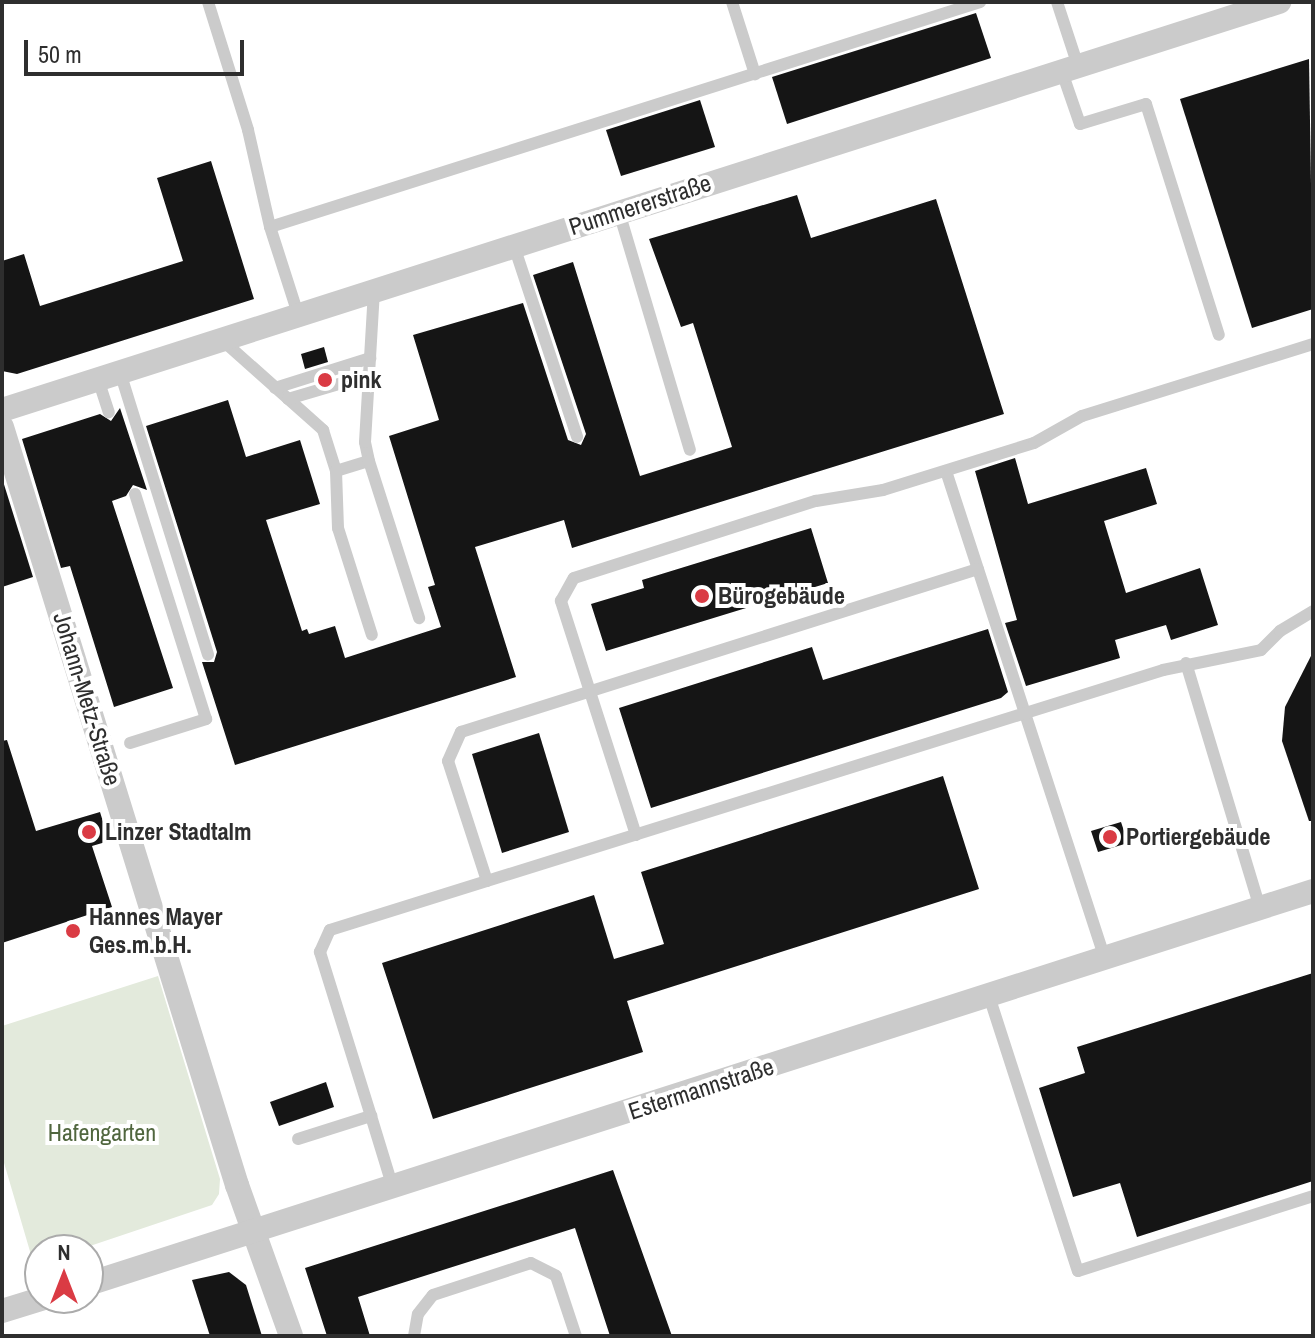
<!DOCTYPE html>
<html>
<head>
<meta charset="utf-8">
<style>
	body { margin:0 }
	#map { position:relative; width:1315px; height:1338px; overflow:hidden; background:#fff; font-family:"Archivo Narrow",sans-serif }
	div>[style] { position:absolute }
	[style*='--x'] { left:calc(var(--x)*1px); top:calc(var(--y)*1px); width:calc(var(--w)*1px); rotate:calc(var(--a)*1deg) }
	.green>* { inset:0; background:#e3eadc }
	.building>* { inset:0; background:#151515 }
	.lane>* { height:12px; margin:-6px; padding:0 6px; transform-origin:6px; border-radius:6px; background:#cbcbcb }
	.street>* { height:24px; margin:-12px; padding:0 12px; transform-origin:12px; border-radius:12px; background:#cbcbcb }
	.dots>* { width:22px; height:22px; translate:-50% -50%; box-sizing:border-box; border:4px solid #fff; border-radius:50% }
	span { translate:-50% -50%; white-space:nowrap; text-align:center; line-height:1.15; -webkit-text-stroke:8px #fff; paint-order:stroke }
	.street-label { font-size:24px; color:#2e2e2e }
	.poi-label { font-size:24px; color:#2e2e2e; font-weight:700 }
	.left { translate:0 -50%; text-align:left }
	.park-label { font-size:24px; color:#50663e }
	.frame { position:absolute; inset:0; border:4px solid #2e2e2e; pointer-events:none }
	.north { position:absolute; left:24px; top:1234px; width:80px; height:80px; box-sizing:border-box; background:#fff; border:2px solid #ababab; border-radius:50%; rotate:0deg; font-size:22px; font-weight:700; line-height:32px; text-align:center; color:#2e2e2e }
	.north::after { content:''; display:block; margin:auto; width:28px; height:36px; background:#da3b44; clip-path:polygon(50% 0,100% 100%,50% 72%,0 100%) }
	.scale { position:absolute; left:24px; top:40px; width:220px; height:36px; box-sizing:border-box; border:4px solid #2e2e2e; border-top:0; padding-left:10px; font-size:24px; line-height:28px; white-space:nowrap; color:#2e2e2e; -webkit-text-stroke:6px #fff; paint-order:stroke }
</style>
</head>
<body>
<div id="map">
	<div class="green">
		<div style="clip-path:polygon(158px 976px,220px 1179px,219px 1194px,212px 1205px,78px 1250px,40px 1250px,40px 1263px,34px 1265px,2px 1156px,2px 1026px)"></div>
	</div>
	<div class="building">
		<div style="clip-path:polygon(976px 13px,991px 58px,787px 124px,772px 77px)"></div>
		<div style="clip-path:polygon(1309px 59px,1313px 309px,1252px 328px,1180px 99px)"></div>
		<div style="clip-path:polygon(700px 100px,715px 147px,621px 176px,606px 130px)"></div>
		<div style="clip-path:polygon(211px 161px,254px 299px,17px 374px,2px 371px,2px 261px,24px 254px,40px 306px,183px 261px,157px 178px)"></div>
		<div style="clip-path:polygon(797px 195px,811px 238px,936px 199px,1004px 414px,572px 548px,564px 520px,475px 547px,516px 677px,235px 765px,202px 662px,214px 662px,217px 652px,146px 426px,228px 400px,246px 457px,300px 440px,320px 504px,266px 520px,302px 631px,307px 629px,309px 634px,335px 626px,345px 658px,441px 627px,428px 587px,435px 585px,389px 436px,439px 420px,413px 335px,523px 303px,568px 440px,581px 445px,586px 434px,533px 275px,573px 262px,640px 476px,732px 447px,693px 323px,681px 327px,649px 239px)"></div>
		<div style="clip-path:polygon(324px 347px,328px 362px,305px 369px,301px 354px)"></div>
		<div style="clip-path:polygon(120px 408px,147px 490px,133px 485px,126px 496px,112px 501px,173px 688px,114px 707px,70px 566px,61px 568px,22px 439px,100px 414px,111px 421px)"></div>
		<div style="clip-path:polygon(1015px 458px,1028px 504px,1146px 468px,1157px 504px,1104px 521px,1126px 593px,1200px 568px,1218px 625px,1171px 640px,1166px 625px,1115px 640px,1120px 658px,1026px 686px,1005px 623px,1017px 620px,975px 471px)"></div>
		<div style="clip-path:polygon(2px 478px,33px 577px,2px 587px)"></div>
		<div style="clip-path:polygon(811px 528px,828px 583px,606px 651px,591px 604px,644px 588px,642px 580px)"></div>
		<div style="clip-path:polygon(988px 629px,1008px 692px,1001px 698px,651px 808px,619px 708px,812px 647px,823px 680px)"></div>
		<div style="clip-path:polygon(1313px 652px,1313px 821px,1309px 821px,1282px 741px,1285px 707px)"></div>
		<div style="clip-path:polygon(539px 733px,569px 832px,502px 853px,472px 754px)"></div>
		<div style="clip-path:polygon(7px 740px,36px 831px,100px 812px,109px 841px,92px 846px,112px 907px,2px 943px,2px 741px)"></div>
		<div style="clip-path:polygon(943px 776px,979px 889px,627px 1001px,643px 1052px,433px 1119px,382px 963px,594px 895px,614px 959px,664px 944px,641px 872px)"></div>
		<div style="clip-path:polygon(1121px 822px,1128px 843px,1098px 852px,1091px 831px)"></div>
		<div style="clip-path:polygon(1313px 973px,1313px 1181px,1137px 1237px,1120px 1183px,1073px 1197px,1039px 1088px,1085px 1073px,1077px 1047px)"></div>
		<div style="clip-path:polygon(326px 1082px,334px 1107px,279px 1126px,270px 1102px)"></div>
		<div style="clip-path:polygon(613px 1170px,672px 1336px,610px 1336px,575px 1228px,358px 1297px,370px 1336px,327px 1336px,305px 1268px)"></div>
		<div style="clip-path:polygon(229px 1272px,246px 1285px,262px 1336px,210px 1336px,192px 1280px)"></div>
	</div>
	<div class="lane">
		<div style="--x:208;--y:2;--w:134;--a:72.6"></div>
		<div style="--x:248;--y:130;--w:99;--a:77.2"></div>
		<div style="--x:732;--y:2;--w:76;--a:72.3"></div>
		<div style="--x:1057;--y:2;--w:67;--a:71.8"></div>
		<div style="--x:1062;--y:72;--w:55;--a:70.9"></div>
		<div style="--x:1080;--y:124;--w:69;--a:-16.9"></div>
		<div style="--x:1146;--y:104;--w:242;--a:72.5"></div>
		<div style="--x:619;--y:212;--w:248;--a:73.4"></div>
		<div style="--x:514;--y:246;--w:201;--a:71.7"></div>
		<div style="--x:298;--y:314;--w:91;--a:-107.8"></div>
		<div style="--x:270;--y:227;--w:745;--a:-17.58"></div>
		<div style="--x:221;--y:339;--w:137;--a:41.7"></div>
		<div style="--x:323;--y:430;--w:43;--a:72.4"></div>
		<div style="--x:336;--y:471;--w:34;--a:-17"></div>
		<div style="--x:369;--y:461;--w:19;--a:-102"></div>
		<div style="--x:365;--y:442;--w:151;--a:-86.6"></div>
		<div style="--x:120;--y:372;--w:296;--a:72.7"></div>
		<div style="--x:98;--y:379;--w:35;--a:72"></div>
		<div style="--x:275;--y:388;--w:100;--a:-17.5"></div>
		<div style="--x:288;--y:399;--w:84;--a:-16.5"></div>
		<div style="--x:369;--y:461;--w:165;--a:72.3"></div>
		<div style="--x:336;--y:471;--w:57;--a:88"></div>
		<div style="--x:338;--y:528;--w:112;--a:72.4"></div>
		<div style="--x:946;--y:471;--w:513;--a:71.95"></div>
		<div style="--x:1186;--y:663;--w:256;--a:73.2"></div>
		<div style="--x:130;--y:743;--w:80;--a:-17.5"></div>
		<div style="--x:206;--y:719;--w:236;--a:-107.5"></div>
		<div style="--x:636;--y:835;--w:246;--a:-107.8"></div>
		<div style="--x:561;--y:601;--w:26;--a:-61"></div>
		<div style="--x:574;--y:578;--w:254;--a:-17.7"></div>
		<div style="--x:816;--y:501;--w:68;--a:-9.3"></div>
		<div style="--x:883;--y:490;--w:158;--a:-17.3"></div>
		<div style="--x:1034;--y:443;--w:55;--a:-29.4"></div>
		<div style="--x:1082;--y:416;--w:242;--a:-17.3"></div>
		<div style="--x:487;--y:881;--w:126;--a:-108"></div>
		<div style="--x:448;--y:761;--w:32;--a:-66"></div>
		<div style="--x:461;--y:732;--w:542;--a:-17.5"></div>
		<div style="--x:989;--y:996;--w:289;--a:72.1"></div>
		<div style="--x:1078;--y:1271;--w:247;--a:-17.7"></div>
		<div style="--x:371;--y:1116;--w:172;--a:-107.3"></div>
		<div style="--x:320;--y:952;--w:24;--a:-66"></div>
		<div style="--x:330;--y:930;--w:873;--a:-17.33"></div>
		<div style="--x:1163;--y:670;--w:100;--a:-11.5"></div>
		<div style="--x:1261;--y:650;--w:27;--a:-45"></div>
		<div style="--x:1280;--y:631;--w:39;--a:-31"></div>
		<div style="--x:298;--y:1139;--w:77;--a:-17.5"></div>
		<div style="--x:371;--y:1116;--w:75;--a:73"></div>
		<div style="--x:414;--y:1336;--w:22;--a:-80"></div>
		<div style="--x:418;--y:1314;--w:24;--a:-52"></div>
		<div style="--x:433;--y:1295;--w:103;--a:-18.1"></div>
		<div style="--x:531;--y:1263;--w:28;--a:27"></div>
		<div style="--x:556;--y:1276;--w:63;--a:71.6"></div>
	</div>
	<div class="street">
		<div style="--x:2;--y:410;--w:1341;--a:-17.72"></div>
		<div style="--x:2;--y:427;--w:794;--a:72.78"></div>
		<div style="--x:237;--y:1185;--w:160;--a:70.3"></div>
		<div style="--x:88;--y:1284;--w:1286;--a:-17.79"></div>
		<div style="--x:2;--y:1311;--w:44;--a:-17.2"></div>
	</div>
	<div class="dots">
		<div style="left:325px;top:380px;background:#da3b44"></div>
		<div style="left:702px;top:596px;background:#da3b44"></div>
		<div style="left:89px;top:832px;background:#da3b44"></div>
		<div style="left:1110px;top:837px;background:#da3b44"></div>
		<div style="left:73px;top:931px;background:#da3b44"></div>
	</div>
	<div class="street-label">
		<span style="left:640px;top:205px;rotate:-18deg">Pummererstraße</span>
		<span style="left:87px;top:699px;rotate:73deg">Johann-Metz-Straße</span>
		<span style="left:701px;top:1089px;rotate:-18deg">Estermannstraße</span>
	</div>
	<div class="poi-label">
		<span class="left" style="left:341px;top:380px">pink</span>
		<span class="left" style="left:718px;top:596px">Bürogebäude</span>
		<span class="left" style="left:105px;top:832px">Linzer Stadtalm</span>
		<span class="left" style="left:1126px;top:837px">Portiergebäude</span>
		<span class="left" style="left:89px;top:931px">Hannes Mayer<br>Ges.m.b.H.</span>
	</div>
	<div class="park-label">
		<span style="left:102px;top:1133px">Hafengarten</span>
	</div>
	<div class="frame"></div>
	<div class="north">N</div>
	<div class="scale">50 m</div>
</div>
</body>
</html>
